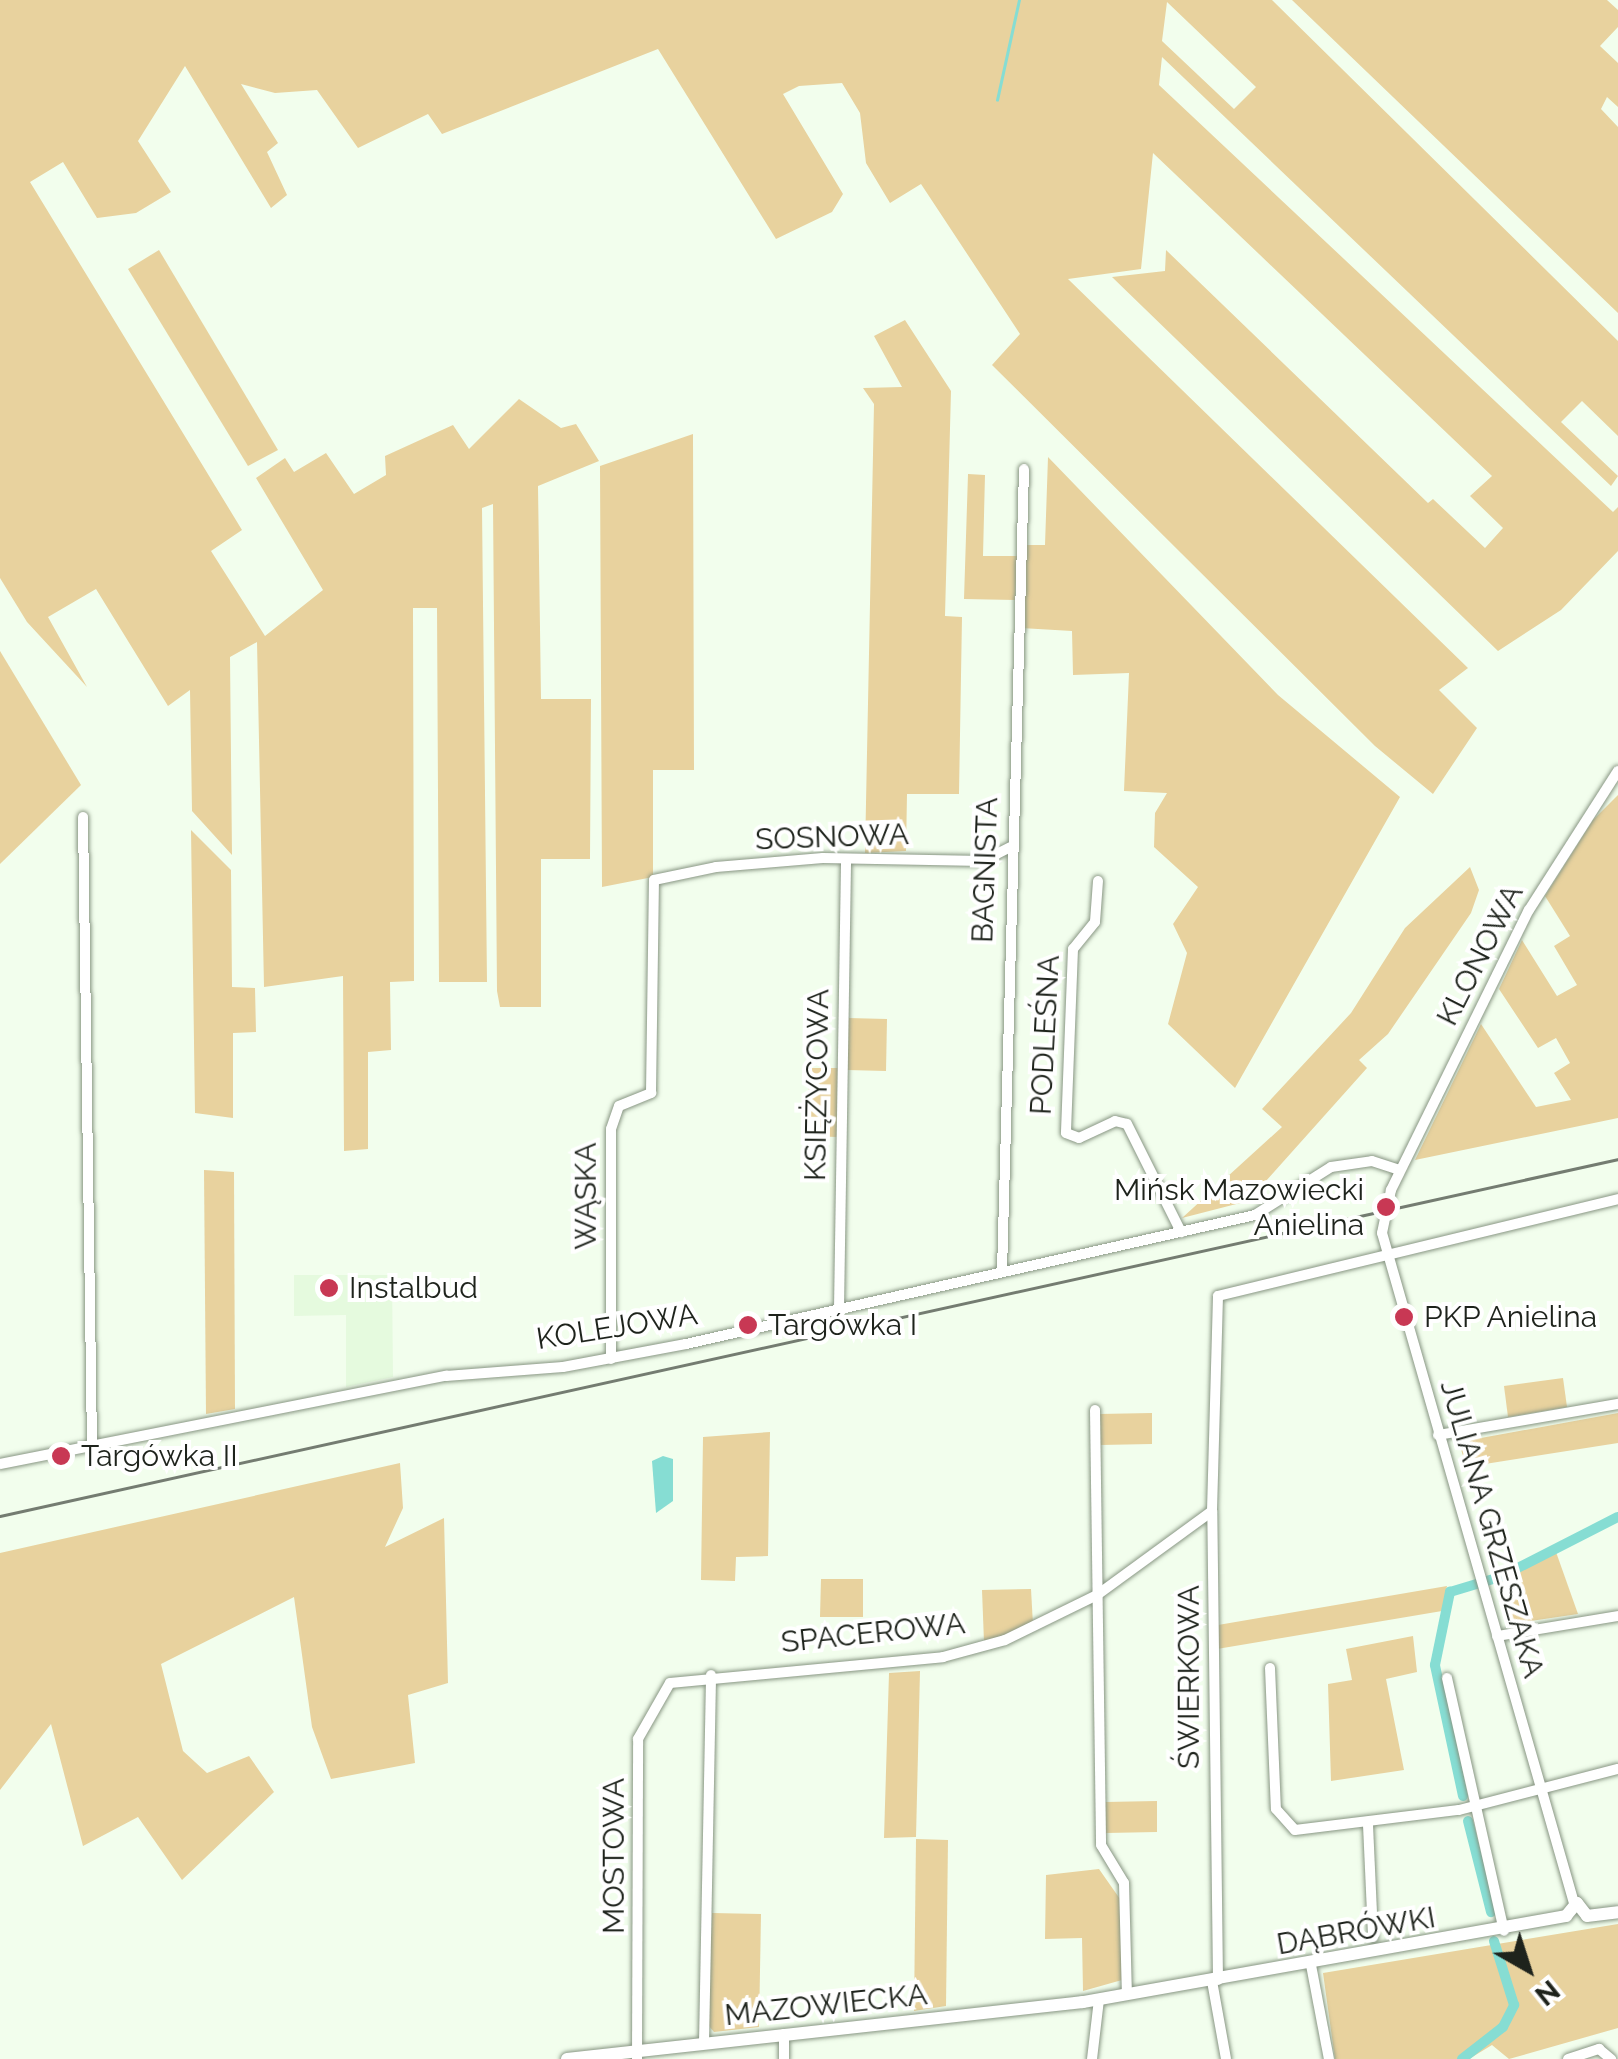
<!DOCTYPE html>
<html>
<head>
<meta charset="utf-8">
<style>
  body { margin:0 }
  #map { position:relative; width:1618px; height:2059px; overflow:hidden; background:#f2feed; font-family:Raleway,sans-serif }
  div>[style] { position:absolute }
  .built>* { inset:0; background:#e5fade }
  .green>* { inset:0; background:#e8d29e }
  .water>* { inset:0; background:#86ddd3 }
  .stream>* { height:2.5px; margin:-1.25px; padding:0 1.25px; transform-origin:1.25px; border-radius:1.25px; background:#86ddd3 }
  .canal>* { height:10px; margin:-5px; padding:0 5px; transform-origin:5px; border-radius:5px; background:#86ddd3 }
  .roads { filter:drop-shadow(0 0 2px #889683) drop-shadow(0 0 2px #889683) }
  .minor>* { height:10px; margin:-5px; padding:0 5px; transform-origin:5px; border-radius:5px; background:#fff }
  .tertiary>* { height:12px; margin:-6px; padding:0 6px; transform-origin:6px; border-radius:6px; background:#fff }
  .rail>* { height:2.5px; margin:-1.25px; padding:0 1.25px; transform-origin:1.25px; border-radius:1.25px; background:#747c71 }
  .dots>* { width:28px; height:28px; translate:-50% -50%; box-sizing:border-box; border:5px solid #fff; border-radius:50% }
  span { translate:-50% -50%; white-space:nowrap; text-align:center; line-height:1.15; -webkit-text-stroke:8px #fff; paint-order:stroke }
  .street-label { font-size:30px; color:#1e231c }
  .poi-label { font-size:30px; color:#1e231c }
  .right { translate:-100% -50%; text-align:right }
  .left { translate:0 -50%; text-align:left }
  .north { position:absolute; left:1478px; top:1919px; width:100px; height:100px; -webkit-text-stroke:8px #fff; paint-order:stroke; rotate:141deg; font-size:28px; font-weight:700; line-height:40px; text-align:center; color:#1e231c }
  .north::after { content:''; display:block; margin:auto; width:35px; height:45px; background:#1e231c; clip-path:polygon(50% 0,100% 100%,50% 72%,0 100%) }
</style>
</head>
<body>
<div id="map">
  <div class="built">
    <div style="clip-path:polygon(294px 1275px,392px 1275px,393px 1377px,346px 1387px,346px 1315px,294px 1316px)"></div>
  </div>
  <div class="green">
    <div style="clip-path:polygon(evenodd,0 0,1272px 0,1618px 341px,1618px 436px,1582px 401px,1561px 422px,1618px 476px,1611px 486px,1162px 57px,1159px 85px,1613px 512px,1618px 507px,1618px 551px,1561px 610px,1498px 651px,1112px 277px,1165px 271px,1166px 250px,1428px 503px,1433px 499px,1485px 548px,1503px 528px,1470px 496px,1492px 476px,1153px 153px,1141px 269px,1068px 279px,1468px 668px,1439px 690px,1477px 728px,1433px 794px,1375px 746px,992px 365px,1020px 334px,921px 184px,890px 203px,866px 163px,860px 113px,842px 83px,799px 86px,783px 94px,843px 194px,832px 212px,776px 239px,658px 49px,442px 134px,428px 114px,358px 148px,317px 90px,275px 93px,241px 84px,278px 143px,267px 152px,287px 195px,271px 208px,185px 66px,138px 141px,171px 192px,136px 213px,97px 218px,63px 162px,30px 182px,242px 530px,211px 551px,265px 636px,323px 590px,256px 478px,285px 458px,294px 472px,326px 453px,354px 494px,386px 475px,385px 456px,453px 425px,469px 449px,519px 399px,561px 428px,576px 424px,599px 461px,538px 486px,541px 699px,591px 699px,590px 859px,541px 859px,541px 1007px,500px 1007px,497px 991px,493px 504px,482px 508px,487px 982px,439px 982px,437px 608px,413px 608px,414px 981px,390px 982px,391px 1050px,368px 1052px,368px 1149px,344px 1151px,343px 976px,264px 987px,257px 642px,230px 657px,232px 855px,192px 811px,190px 690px,168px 706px,96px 589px,48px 617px,87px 687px,27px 622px,0 578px,0 0,1167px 2px,1256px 87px,1234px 109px,1162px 41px,1167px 2px)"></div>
    <div style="clip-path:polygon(1292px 0,1607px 0,1618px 10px,1618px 27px,1600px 46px,1618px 63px,1618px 107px,1607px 97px,1601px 109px,1618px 127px,1618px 313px)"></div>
    <div style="clip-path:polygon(159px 250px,278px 450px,248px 466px,128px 269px)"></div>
    <div style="clip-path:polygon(905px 320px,951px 391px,945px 616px,962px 617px,959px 794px,907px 794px,906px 851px,865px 853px,874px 404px,863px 388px,902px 387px,874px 336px)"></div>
    <div style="clip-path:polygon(693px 434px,694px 770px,653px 770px,653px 877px,602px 887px,600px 466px)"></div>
    <div style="clip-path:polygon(1048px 457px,1278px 695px,1400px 797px,1235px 1088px,1168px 1024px,1187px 953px,1173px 924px,1198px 887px,1154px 847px,1155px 813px,1167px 793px,1124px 791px,1129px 673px,1073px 675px,1072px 631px,1021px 628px,1023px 545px,1045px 545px)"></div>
    <div style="clip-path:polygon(968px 474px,985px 475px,983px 556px,1017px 556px,1015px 600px,964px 599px)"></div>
    <div style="clip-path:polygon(0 651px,81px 785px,0 864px)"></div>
    <div style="clip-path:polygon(1618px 795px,1618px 1118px,1415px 1160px,1481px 1024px,1536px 1107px,1571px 1100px,1554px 1073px,1570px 1063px,1556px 1038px,1538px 1048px,1499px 989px,1522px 940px,1557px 996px,1577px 985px,1554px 946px,1570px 936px,1545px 896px,1593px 820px)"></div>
    <div style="clip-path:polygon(191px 830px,231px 870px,232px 987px,255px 988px,256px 1032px,233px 1033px,233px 1118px,195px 1113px)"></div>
    <div style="clip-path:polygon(1470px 867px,1479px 890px,1471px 913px,1388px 1034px,1359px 1060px,1367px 1068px,1248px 1201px,1182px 1218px,1282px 1127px,1262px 1109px,1351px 1013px,1405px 928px)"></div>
    <div style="clip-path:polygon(848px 1018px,887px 1019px,886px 1071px,847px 1070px)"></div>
    <div style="clip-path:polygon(809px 1068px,838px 1068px,837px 1137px,808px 1136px)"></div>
    <div style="clip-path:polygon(204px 1170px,234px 1172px,235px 1409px,206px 1414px)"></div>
    <div style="clip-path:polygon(1563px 1378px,1567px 1407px,1508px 1417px,1504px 1386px)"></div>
    <div style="clip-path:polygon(1152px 1413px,1152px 1444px,1100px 1445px,1099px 1414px)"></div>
    <div style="clip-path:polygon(1618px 1413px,1618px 1443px,1466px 1467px,1459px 1442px)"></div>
    <div style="clip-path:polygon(770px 1432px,768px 1556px,736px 1557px,735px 1581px,701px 1580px,703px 1437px)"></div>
    <div style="clip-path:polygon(400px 1463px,403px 1508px,385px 1547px,444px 1518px,448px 1683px,408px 1695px,415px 1763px,331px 1779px,312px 1727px,294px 1597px,161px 1664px,183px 1751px,207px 1773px,249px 1756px,274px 1792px,182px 1880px,138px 1817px,83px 1846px,51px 1724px,0 1790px,0 1553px)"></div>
    <div style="clip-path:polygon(1556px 1552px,1578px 1614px,1518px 1623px,1509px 1618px,1499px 1580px)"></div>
    <div style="clip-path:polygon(821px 1579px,863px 1579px,863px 1617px,820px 1617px)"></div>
    <div style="clip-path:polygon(1447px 1586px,1442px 1611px,1217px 1649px,1218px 1625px)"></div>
    <div style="clip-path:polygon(1031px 1589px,1033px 1625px,984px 1642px,982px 1590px)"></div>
    <div style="clip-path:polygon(1413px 1636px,1417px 1672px,1386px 1679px,1404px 1770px,1331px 1781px,1328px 1684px,1352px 1680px,1346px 1649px)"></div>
    <div style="clip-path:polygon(920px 1671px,916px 1837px,884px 1838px,889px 1673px)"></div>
    <div style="clip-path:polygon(1157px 1801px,1157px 1832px,1106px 1833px,1105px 1802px)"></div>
    <div style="clip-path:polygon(916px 1839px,948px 1840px,946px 2006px,914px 2011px)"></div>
    <div style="clip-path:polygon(1099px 1869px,1120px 1899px,1122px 1980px,1083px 1991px,1082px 1938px,1045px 1939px,1046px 1875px)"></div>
    <div style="clip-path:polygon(712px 1913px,761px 1914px,759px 2027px,714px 2032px,708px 2025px)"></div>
    <div style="clip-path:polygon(1618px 1924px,1618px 2028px,1509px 2059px,1492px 2045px,1469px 2059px,1335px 2059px,1323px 1973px)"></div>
  </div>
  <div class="water">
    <div style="clip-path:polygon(663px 1456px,673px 1459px,673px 1501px,656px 1513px,652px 1461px)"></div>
  </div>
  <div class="stream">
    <div style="left:997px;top:100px;width:102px;rotate:-77.6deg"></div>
  </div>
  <div class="canal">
    <div style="left:1463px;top:1796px;width:134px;rotate:-102.1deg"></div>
    <div style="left:1435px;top:1665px;width:75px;rotate:-78.4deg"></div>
    <div style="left:1450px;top:1592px;width:52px;rotate:-16.7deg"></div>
    <div style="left:1500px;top:1577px;width:132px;rotate:-27deg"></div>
    <div style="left:1468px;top:1821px;width:94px;rotate:75.8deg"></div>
    <div style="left:1462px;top:2059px;width:52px;rotate:-38deg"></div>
    <div style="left:1503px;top:2027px;width:25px;rotate:-63deg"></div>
    <div style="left:1514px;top:2005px;width:67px;rotate:-107.4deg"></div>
  </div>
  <div class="roads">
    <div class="minor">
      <div style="left:83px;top:817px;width:626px;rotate:89.18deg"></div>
      <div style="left:1098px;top:881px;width:41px;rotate:94.2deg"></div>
      <div style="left:1095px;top:922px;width:35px;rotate:129deg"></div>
      <div style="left:1073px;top:949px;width:184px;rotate:92.2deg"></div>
      <div style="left:1066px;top:1133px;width:14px;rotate:21deg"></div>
      <div style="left:1079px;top:1138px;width:40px;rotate:-25deg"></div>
      <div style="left:1115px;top:1121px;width:12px;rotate:14deg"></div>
      <div style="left:1127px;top:1124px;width:121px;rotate:63.4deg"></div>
      <div style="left:1002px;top:1272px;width:803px;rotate:-88.43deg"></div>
      <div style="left:839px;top:1309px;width:448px;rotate:-89.1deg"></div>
      <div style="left:611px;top:1359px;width:230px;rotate:-90deg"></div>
      <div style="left:611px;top:1129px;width:24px;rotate:-71deg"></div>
      <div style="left:619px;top:1106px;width:35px;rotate:-22deg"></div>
      <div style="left:651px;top:1093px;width:213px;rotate:-89.2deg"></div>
      <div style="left:654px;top:880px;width:63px;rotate:-11.8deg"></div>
      <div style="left:716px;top:867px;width:107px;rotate:-4.8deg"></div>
      <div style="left:823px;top:858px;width:160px;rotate:1.1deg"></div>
      <div style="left:983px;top:861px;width:30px;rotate:-27deg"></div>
      <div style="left:1095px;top:1410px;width:435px;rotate:89.2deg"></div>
      <div style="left:1101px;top:1845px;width:44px;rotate:58.8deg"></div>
      <div style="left:1124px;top:1883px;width:111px;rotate:88.5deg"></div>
      <div style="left:1438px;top:1435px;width:183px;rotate:-9.8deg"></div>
      <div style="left:0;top:1464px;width:455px;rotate:-11.2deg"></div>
      <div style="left:446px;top:1376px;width:117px;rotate:-4.4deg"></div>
      <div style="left:563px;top:1367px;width:125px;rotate:-10.6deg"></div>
      <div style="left:686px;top:1344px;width:583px;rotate:-12.77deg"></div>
      <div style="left:1255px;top:1215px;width:90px;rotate:-32.3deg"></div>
      <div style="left:1331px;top:1167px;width:41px;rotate:-8.3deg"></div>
      <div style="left:1372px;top:1161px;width:29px;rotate:18deg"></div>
      <div style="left:1497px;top:1636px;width:123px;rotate:-9.4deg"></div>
      <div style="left:1270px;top:1668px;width:141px;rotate:87.6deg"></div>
      <div style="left:1276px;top:1809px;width:28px;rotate:48deg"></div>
      <div style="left:1295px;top:1830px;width:165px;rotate:-7deg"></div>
      <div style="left:1459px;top:1810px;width:164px;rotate:-14.5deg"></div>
      <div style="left:1447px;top:1678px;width:259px;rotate:77.3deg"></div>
      <div style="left:1368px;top:1825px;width:112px;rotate:87.4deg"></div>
      <div style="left:1574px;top:1903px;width:697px;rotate:-105.99deg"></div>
      <div style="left:1382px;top:1233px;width:44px;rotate:-78.2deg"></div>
      <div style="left:1391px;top:1190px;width:312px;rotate:-63.8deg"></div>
      <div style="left:1529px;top:910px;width:165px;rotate:-57.4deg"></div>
      <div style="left:1311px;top:1965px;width:96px;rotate:79.2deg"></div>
      <div style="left:1218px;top:1980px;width:469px;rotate:-90.7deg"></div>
      <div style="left:1212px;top:1511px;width:215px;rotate:-88.4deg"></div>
      <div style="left:1218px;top:1296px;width:412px;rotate:-13.6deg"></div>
      <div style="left:1212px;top:1981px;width:79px;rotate:79.8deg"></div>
      <div style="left:704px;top:2043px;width:368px;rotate:-88.9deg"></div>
      <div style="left:637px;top:2059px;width:320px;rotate:-89.8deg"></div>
      <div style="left:638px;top:1739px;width:64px;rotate:-60.3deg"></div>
      <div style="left:670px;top:1683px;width:274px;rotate:-5.4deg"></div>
      <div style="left:943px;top:1657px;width:64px;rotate:-15.3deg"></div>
      <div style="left:1005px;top:1640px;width:102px;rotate:-26.1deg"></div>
      <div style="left:1097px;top:1595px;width:142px;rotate:-36.1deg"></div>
      <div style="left:784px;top:2059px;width:25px;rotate:-90deg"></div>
      <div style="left:1092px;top:2059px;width:60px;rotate:-83.3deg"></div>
      <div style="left:1568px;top:2059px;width:33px;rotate:-18deg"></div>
      <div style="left:1599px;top:2049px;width:16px;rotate:40deg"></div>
    </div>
    <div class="tertiary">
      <div style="left:1566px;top:1916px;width:17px;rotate:-50deg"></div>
      <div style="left:1577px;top:1903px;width:16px;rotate:52deg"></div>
      <div style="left:1587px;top:1916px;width:31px;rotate:-7deg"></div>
      <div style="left:567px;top:2059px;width:519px;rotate:-6.3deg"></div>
      <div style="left:1083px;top:2002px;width:491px;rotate:-10.1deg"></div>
    </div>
  </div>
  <div class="rail">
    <div style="left:0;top:1516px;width:1657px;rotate:-12.44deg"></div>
  </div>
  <div class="dots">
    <div style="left:1386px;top:1207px;background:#c83854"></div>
    <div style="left:329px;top:1288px;background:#c83854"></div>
    <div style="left:1404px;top:1317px;background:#c83854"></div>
    <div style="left:748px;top:1325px;background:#c83854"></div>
    <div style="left:61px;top:1456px;background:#c83854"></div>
  </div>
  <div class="street-label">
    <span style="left:832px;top:837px;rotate:-2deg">SOSNOWA</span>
    <span style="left:985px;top:870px;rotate:-88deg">BAGNISTA</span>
    <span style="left:1480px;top:955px;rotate:-63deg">KLONOWA</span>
    <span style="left:1045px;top:1035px;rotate:-87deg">PODLEŚNA</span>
    <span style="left:817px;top:1085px;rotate:-89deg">KSIĘŻYCOWA</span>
    <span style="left:586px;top:1196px;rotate:-90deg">WĄSKA</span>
    <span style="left:617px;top:1327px;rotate:-9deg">KOLEJOWA</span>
    <span style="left:1492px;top:1529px;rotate:74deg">JULIANA GRZESZAKA</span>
    <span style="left:873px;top:1633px;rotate:-6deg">SPACEROWA</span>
    <span style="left:1189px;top:1677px;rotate:-90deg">ŚWIERKOWA</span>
    <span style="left:614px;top:1856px;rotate:-90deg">MOSTOWA</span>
    <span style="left:1356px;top:1931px;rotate:-10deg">DĄBRÓWKI</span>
    <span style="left:826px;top:2005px;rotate:-6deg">MAZOWIECKA</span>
  </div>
  <div class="poi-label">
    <span class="right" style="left:1364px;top:1207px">Mińsk Mazowiecki<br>Anielina</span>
    <span class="left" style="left:349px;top:1288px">Instalbud</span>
    <span class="left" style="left:1424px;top:1317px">PKP Anielina</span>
    <span class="left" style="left:768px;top:1325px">Targówka I</span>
    <span class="left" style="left:81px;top:1456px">Targówka II</span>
  </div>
  <div class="north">N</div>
</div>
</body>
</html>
